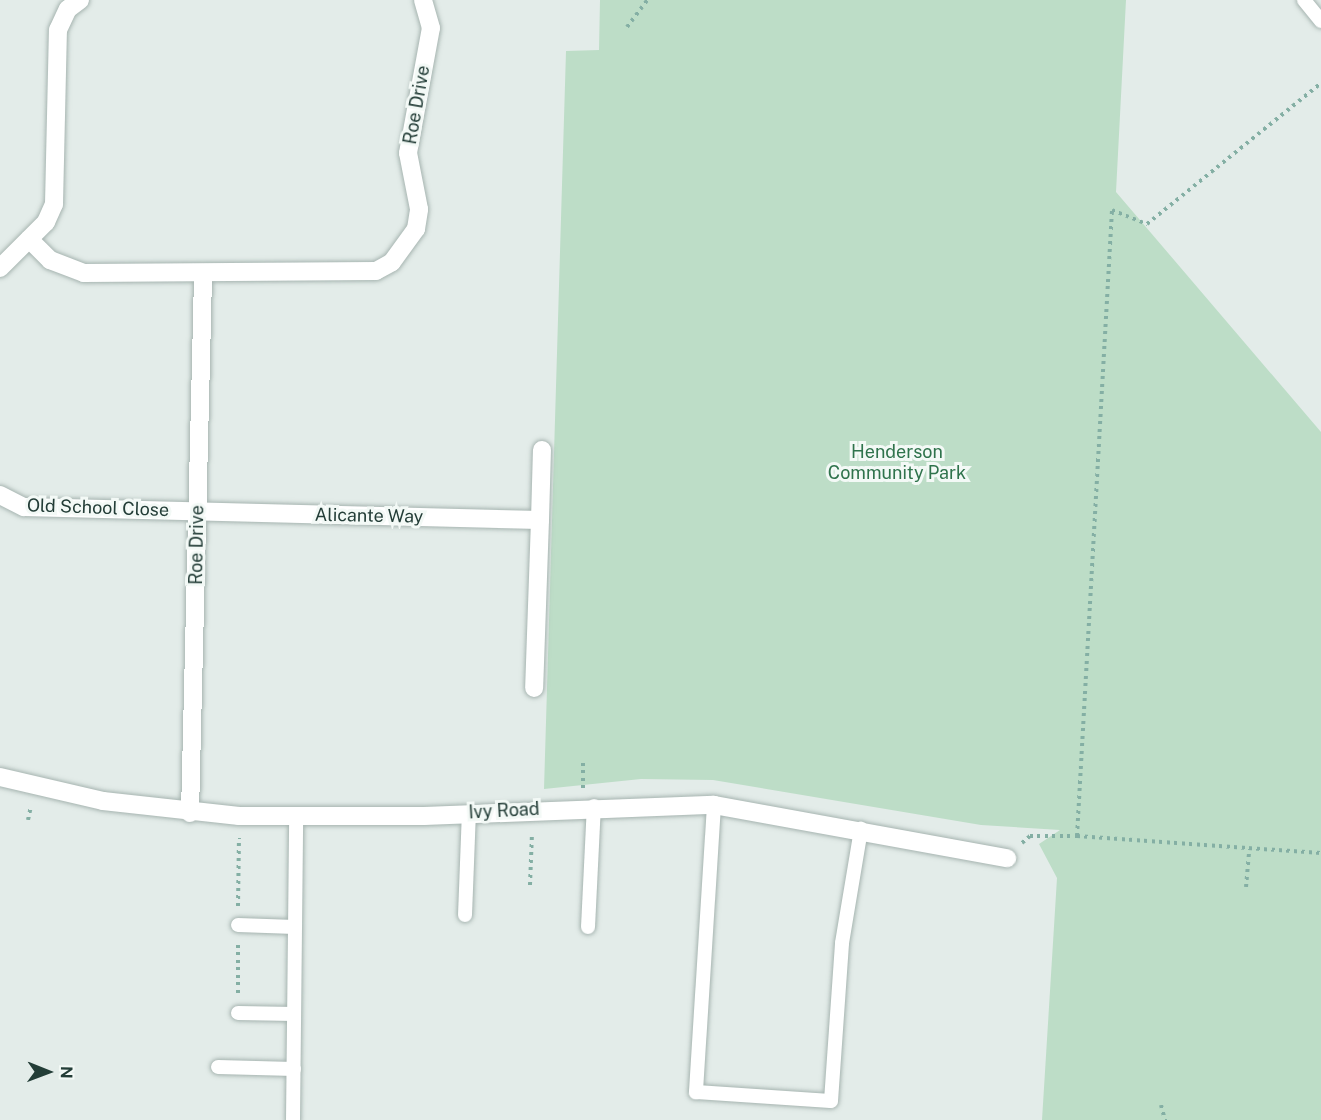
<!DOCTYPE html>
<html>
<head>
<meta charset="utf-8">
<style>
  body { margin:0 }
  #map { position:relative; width:1321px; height:1120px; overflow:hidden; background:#e3ece9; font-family:"Public Sans",sans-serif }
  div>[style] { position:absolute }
  .green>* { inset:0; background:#bdddc7 }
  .path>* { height:4px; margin-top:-2px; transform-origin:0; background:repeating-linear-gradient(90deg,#84afa4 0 3px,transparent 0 7.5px) }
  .roads { filter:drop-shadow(0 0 2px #a6b4b0) drop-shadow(0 0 2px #a6b4b0) }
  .service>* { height:14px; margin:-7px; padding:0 7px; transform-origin:7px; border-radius:7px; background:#fff }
  .minor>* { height:18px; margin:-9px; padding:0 9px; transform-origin:9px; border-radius:9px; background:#fff }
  span { translate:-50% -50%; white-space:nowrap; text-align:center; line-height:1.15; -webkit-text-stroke:6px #f3f9f6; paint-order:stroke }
  .street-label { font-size:18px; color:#233d37 }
  .park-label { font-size:18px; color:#2f734c }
  .north { position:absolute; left:18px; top:1042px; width:60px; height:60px; -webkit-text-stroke:4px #f3f9f6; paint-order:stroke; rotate:91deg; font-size:16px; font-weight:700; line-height:24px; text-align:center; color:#233d37 }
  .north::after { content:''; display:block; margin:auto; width:21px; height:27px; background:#233d37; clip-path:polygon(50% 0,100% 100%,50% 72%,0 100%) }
</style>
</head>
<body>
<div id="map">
  <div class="green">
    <div style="clip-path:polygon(600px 0,1126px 0,1116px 192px,1321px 432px,1321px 1120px,1042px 1120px,1057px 878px,1039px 844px,1060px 830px,981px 825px,713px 780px,641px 779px,544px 789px,566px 51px,599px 50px)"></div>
  </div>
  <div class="path">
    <div style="left:627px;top:27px;width:34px;rotate:-53deg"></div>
    <div style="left:583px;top:788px;width:26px;rotate:-90deg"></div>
    <div style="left:28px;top:820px;width:14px;rotate:-78deg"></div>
    <div style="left:1077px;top:836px;width:627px;rotate:-86.8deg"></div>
    <div style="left:1112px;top:210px;width:38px;rotate:22deg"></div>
    <div style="left:1147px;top:224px;width:224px;rotate:-39deg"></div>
    <div style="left:1022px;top:843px;width:11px;rotate:-41deg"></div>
    <div style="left:1030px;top:836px;width:47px"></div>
    <div style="left:1077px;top:836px;width:245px;rotate:4deg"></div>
    <div style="left:530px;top:885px;width:51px;rotate:-87.8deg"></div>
    <div style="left:1246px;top:887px;width:38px;rotate:-85deg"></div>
    <div style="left:238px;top:906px;width:68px;rotate:-89.2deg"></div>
    <div style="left:238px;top:993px;width:50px;rotate:-90deg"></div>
    <div style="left:1161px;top:1105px;width:16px;rotate:75deg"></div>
  </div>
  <div class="roads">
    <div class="service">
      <div style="left:1304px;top:0;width:27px;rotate:51deg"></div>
      <div style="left:714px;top:805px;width:288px;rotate:93.6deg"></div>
      <div style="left:696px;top:1092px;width:135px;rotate:3.8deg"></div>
      <div style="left:831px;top:1101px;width:158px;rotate:-86deg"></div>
      <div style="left:842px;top:943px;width:116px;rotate:-80.5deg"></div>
      <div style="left:465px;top:915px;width:102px;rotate:-87.8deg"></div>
      <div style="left:238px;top:925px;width:57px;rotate:2deg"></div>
      <div style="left:588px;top:927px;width:121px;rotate:-87.2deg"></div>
      <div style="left:238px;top:1013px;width:56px;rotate:1deg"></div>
      <div style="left:218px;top:1067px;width:76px;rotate:1.5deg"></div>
      <div style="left:293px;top:1120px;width:303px;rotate:-89.4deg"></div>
    </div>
    <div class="minor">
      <div style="left:29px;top:239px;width:30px;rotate:45deg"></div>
      <div style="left:50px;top:260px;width:36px;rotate:21deg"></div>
      <div style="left:84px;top:273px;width:292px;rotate:-0.4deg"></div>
      <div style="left:376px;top:271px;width:18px;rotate:-29deg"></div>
      <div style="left:392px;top:262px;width:41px;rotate:-54deg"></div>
      <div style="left:416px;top:229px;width:20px;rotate:-81deg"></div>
      <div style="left:419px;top:209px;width:57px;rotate:-101.1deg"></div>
      <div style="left:408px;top:153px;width:127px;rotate:-79.6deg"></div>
      <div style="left:431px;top:28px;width:29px;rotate:-106deg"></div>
      <div style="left:0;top:268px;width:65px;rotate:-45deg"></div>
      <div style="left:46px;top:222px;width:20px;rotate:-66deg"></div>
      <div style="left:54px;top:204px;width:174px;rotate:-88.7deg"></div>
      <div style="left:58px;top:30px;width:23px;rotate:-65deg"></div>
      <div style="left:68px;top:9px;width:15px;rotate:-37deg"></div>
      <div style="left:0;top:495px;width:27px;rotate:27deg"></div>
      <div style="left:24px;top:507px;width:516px;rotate:1.44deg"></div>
      <div style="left:540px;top:520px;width:168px;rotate:92deg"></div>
      <div style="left:540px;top:520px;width:70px;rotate:-88.4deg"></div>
      <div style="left:0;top:777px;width:106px;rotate:13.1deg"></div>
      <div style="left:103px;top:801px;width:137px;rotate:6.3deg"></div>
      <div style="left:239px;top:816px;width:185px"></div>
      <div style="left:424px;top:816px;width:290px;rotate:-2.2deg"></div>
      <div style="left:714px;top:805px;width:298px;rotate:10.3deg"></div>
      <div style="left:190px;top:813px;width:537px;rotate:-88.61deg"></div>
    </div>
  </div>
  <div class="street-label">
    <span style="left:417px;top:105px;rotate:-80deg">Roe Drive</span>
    <span style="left:98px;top:508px;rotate:2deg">Old School Close</span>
    <span style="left:369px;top:516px;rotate:1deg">Alicante Way</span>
    <span style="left:197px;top:545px;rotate:-89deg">Roe Drive</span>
    <span style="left:504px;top:811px;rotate:-3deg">Ivy Road</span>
  </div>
  <div class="park-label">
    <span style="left:897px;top:463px">Henderson<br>Community Park</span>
  </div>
  <div class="north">N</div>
</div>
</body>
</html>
